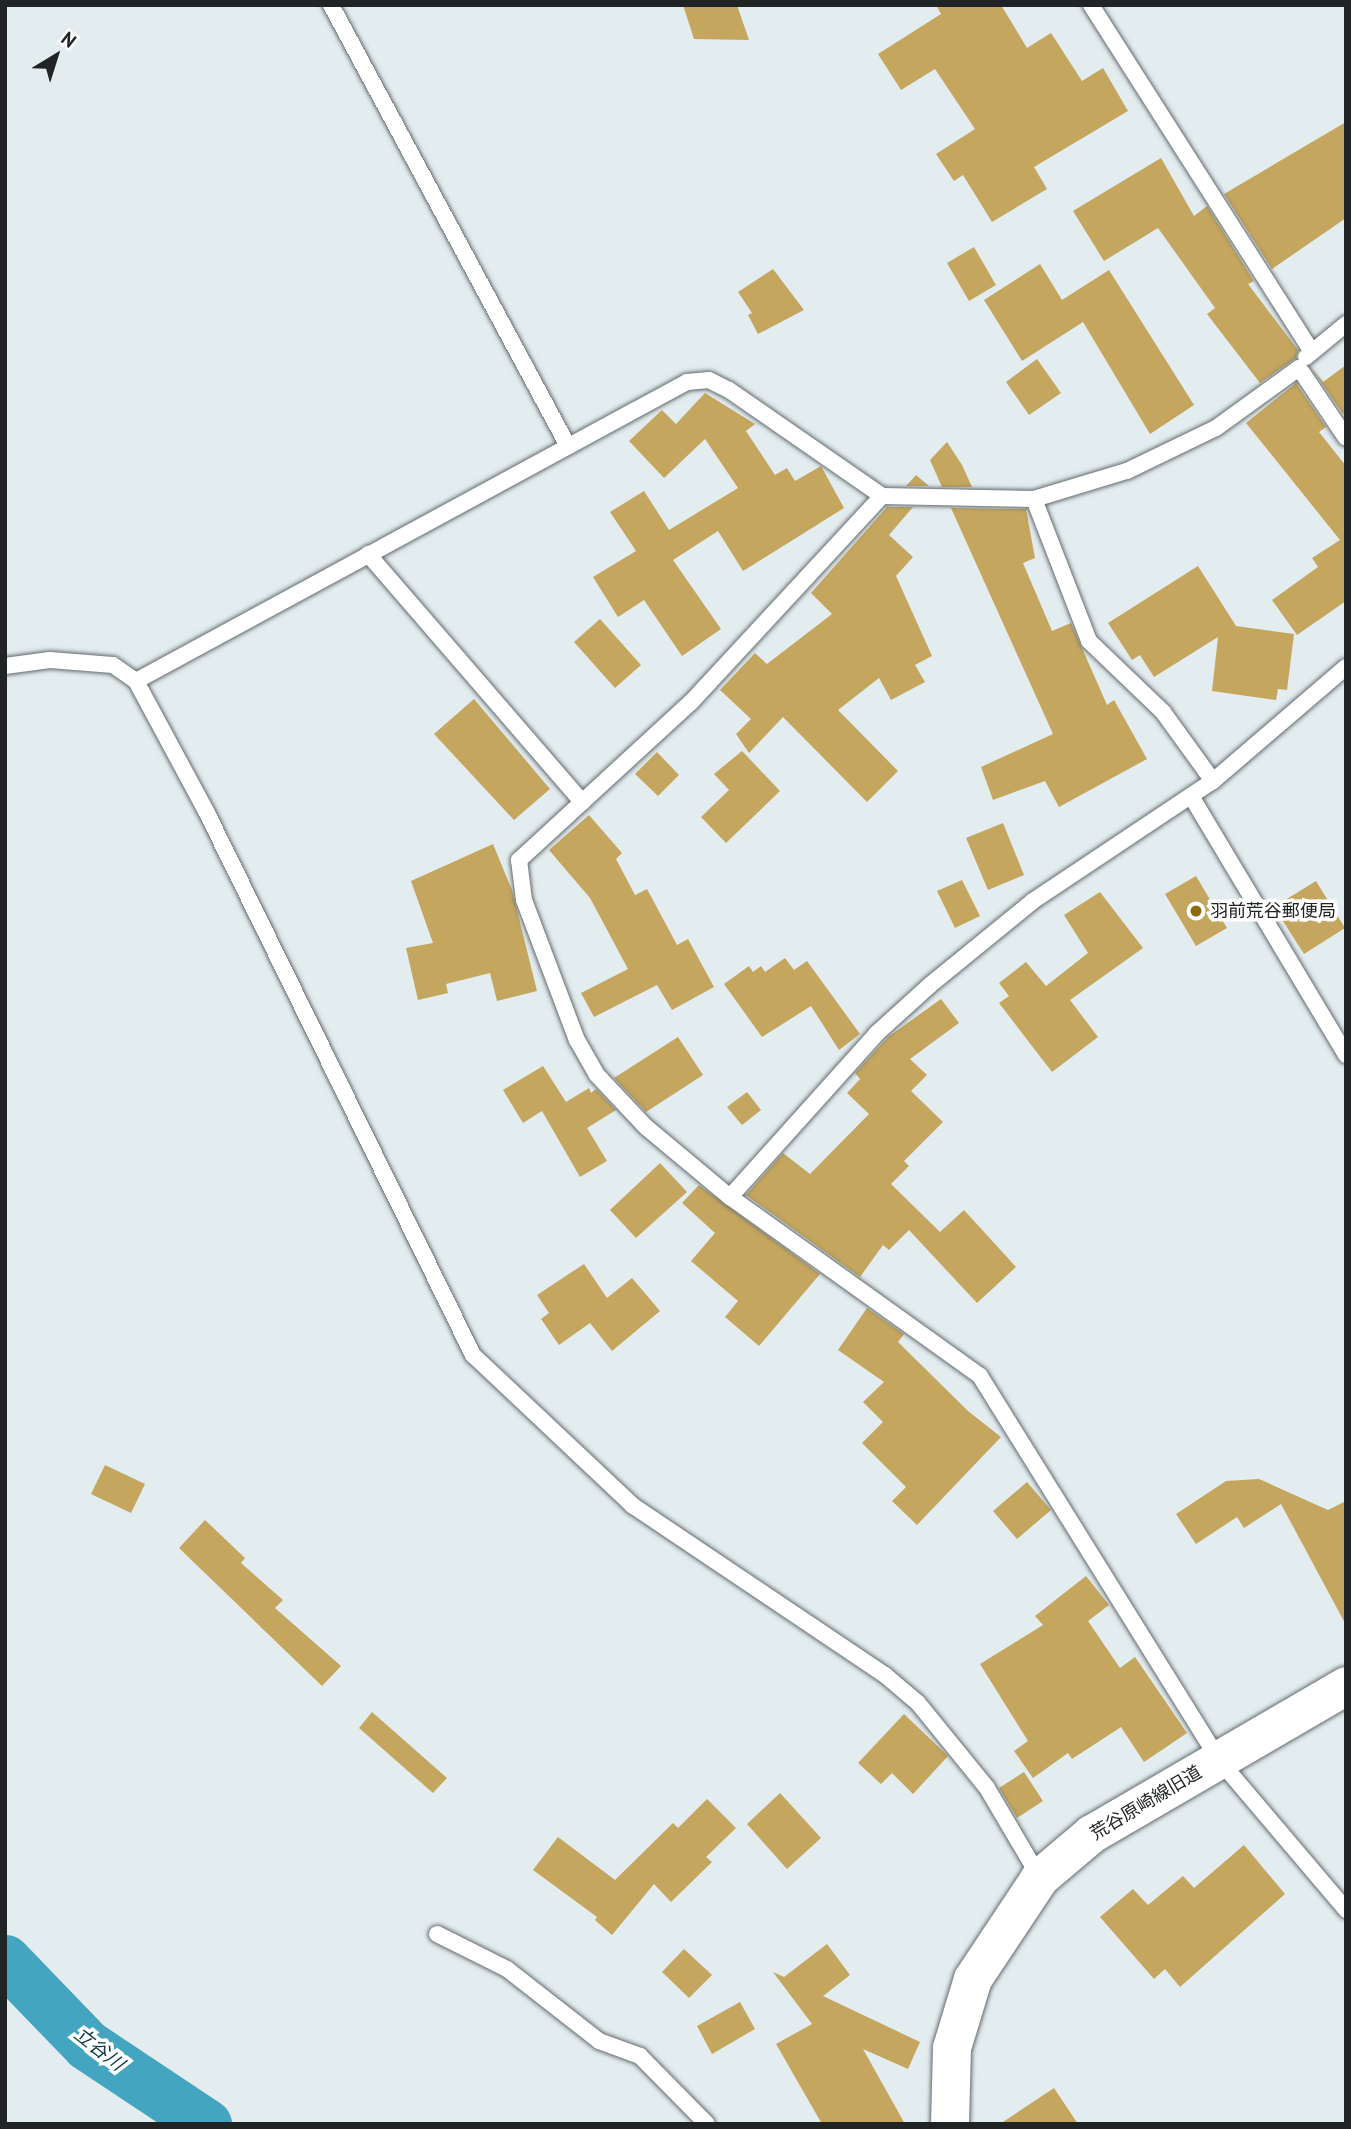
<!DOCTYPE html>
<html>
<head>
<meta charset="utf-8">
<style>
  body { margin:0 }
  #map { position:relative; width:1351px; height:2129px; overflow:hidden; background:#e3ecef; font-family:"PT Sans","Noto Sans JP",sans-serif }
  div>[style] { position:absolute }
  .river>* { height:51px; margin:-25.5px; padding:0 25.5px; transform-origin:25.5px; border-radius:25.5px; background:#43a5bf }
  .building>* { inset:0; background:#c5a65e }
  .roads { filter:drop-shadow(0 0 2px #636b6e) drop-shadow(0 0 2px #636b6e) }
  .service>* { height:16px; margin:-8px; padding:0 8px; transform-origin:8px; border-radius:8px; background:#fff }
  .tertiary>* { height:38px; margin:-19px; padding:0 19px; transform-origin:19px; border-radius:19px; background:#fff }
  .dots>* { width:19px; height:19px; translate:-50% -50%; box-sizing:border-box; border:4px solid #fff; border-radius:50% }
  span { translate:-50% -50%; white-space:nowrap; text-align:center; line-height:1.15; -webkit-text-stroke:7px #fff; paint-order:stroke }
  .poi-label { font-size:18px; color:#212425 }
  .left { translate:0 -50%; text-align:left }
  .street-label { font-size:18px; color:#212425 }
  .water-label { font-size:19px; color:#0a3843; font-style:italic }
  .frame { position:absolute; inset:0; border:7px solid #212425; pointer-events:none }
  .north { position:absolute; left:21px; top:21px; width:70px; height:70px; -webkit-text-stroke:5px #fff; paint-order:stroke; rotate:38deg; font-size:19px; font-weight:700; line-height:28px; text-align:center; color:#212425 }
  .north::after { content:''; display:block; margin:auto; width:24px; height:32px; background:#212425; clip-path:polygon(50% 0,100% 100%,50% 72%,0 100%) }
</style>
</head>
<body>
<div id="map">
  <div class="river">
    <div style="left:5px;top:1960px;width:118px;rotate:46deg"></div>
    <div style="left:87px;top:2045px;width:143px;rotate:33.6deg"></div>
  </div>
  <div class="building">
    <div style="clip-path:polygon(683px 5px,737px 5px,749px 40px,694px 39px)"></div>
    <div style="clip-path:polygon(936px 5px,1001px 5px,1027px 48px,1051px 33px,1082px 81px,1103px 68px,1128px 111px,1034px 167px,1047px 189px,992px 222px,963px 175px,954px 181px,936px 154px,975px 129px,935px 69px,901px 90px,878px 54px,941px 14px)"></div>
    <div style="clip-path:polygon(1346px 122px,1346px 218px,1272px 269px,1224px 194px)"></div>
    <div style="clip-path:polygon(1161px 158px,1194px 216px,1207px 206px,1254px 281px,1248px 284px,1298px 350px,1296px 358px,1260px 383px,1207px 314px,1215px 308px,1158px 228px,1104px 261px,1073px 211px)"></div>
    <div style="clip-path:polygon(974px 247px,996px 285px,969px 301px,947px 263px)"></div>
    <div style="clip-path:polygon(1040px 264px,1062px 300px,1109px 270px,1194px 405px,1150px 434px,1083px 322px,1022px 361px,984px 300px)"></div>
    <div style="clip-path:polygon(773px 269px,804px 310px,758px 334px,748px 315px,752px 313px,738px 292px)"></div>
    <div style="clip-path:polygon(1037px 359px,1061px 393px,1029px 415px,1006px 382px)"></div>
    <div style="clip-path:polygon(1346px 365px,1346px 412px,1343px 414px,1310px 366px,1323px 382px)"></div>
    <div style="clip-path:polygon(1296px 383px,1326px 427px,1319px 432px,1346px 466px,1346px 601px,1297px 635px,1272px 600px,1318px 567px,1312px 558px,1340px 540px,1246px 423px)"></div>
    <div style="clip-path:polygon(705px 393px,755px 424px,746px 431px,775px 475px,787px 468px,795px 481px,821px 466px,844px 508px,743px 571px,718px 531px,673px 560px,721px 629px,682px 656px,644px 600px,618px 617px,593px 577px,636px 551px,610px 512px,644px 491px,669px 530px,738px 488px,705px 439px,664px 478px,629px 441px,662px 410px,676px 424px)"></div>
    <div style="clip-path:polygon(947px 442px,962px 465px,972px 487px,942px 487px,930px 460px)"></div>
    <div style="clip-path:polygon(916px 475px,929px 486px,906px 486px)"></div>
    <div style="clip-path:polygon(887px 507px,913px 507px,889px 535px,913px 557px,896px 576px,932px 656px,915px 665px,925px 682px,891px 700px,879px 678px,838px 710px,898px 771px,867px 802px,783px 717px,749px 753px,736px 734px,751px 719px,720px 690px,755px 653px,767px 664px,832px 614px,811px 593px)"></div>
    <div style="clip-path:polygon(951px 508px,1026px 509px,1035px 558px,1023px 563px,1052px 631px,1071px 623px,1107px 705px,1114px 700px,1147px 759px,1059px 807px,1045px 781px,993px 800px,981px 767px,1053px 734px)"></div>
    <div style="clip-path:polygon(1198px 566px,1236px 626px,1294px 634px,1287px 690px,1278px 689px,1276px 700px,1212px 691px,1218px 637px,1154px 677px,1140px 655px,1132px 660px,1108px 623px)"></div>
    <div style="clip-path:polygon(600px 619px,641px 665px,615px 688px,574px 642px)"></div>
    <div style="clip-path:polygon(474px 699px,550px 789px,514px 820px,434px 734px)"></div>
    <div style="clip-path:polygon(742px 751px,780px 791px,726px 843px,701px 817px,729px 790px,714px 774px)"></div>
    <div style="clip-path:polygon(657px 752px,679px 775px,658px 796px,635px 774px)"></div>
    <div style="clip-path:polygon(589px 815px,622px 853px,616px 859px,635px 895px,647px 889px,677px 945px,688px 939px,714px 987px,672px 1010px,657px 985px,594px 1017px,581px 993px,628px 969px,590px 898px,549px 850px)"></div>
    <div style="clip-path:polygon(1003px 823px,1024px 875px,988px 890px,966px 838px)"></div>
    <div style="clip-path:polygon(493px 844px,512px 890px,537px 991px,497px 1001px,490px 973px,446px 984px,448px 993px,418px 1000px,406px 948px,433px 943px,411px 881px)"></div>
    <div style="clip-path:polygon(1196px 876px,1227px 928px,1196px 946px,1165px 894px)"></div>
    <div style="clip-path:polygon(962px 880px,980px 916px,955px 928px,937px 891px)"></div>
    <div style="clip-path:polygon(1316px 881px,1345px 928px,1304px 954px,1274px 907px)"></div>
    <div style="clip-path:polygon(1100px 892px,1143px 948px,1070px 1000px,1098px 1037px,1052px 1072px,999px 1003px,1009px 996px,999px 983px,1026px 962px,1046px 986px,1088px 953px,1064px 915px)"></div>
    <div style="clip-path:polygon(785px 958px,794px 970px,807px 961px,860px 1034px,839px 1050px,811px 1006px,762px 1037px,724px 984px,749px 966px,753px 972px,761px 966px,765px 972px)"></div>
    <div style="clip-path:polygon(941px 999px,959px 1023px,910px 1059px,927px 1075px,911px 1091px,943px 1122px,904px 1161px,909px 1166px,891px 1184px,940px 1232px,964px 1210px,1016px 1267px,977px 1303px,909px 1230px,889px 1250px,883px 1245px,860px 1277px,746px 1195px,783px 1153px,810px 1174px,869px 1114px,847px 1093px,860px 1079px,855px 1073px,888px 1037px)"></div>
    <div style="clip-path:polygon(678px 1037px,703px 1075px,646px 1112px,614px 1078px)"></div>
    <div style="clip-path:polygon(543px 1066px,566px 1102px,589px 1088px,591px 1093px,596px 1089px,616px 1110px,587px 1128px,607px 1161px,580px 1177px,542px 1111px,523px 1123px,503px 1090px)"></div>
    <div style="clip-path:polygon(747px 1092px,761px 1110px,742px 1125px,727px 1107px)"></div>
    <div style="clip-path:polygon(660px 1163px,687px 1192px,636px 1238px,610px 1210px)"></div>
    <div style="clip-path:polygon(699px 1185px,820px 1274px,759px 1346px,725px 1317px,738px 1301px,691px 1261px,715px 1233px,682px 1203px)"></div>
    <div style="clip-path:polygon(584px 1264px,607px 1298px,632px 1278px,660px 1311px,612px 1351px,590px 1323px,559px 1345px,541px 1319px,549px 1313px,537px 1295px)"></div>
    <div style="clip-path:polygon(867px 1308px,904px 1334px,898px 1342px,968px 1411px,1001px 1437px,917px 1525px,892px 1501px,906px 1487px,862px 1443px,883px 1422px,863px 1402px,884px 1382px,838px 1350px)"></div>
    <div style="clip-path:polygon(105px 1465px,145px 1484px,131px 1513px,91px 1494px)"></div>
    <div style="clip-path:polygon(1259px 1479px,1328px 1510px,1346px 1501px,1346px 1625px,1281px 1504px,1244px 1528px,1237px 1517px,1196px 1544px,1176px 1514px,1226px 1481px)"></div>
    <div style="clip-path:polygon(1027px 1482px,1051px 1510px,1017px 1539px,993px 1511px)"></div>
    <div style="clip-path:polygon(205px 1520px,245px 1558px,241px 1563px,283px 1600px,275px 1608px,341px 1666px,322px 1686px,179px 1548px)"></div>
    <div style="clip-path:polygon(1086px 1576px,1109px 1605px,1088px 1621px,1120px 1668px,1135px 1657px,1187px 1733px,1144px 1762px,1121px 1727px,1072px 1759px,1068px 1753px,1033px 1778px,1014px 1751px,1028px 1741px,980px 1664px,1043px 1625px,1035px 1616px)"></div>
    <div style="clip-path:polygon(372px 1712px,447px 1778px,433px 1793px,359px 1728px)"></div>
    <div style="clip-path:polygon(904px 1714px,948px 1756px,913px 1794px,892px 1773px,881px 1784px,858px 1763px)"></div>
    <div style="clip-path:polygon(1024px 1772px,1043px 1801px,1017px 1818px,999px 1788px)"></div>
    <div style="clip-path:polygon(780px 1793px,821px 1838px,787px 1869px,747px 1824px)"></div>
    <div style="clip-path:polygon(707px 1799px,736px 1828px,706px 1857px,712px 1862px,671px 1902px,654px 1884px,612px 1935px,595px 1920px,597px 1917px,533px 1870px,558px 1837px,615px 1880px,673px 1823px,678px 1828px)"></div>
    <div style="clip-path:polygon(1244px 1845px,1285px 1894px,1180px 1987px,1165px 1969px,1154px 1979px,1100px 1917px,1133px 1889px,1148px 1905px,1183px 1876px,1194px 1888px)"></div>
    <div style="clip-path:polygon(827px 1944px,850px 1975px,823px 1996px,920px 2042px,908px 2069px,863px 2049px,905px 2124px,822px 2124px,776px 2044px,812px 2024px,773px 1972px,784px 1977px)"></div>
    <div style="clip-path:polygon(684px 1949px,712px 1975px,689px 1998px,662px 1972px)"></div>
    <div style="clip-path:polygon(740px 2002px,755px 2029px,712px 2054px,697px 2026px)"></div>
    <div style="clip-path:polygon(1054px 2088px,1078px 2124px,1000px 2124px)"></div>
  </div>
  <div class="roads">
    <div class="service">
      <div style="left:331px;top:5px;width:501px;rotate:61.75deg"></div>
      <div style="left:1091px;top:5px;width:409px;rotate:57.5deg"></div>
      <div style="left:1306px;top:357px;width:52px;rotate:-39.5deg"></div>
      <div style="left:882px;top:496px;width:281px;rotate:132.8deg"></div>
      <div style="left:691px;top:702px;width:234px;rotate:137.4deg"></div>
      <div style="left:519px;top:860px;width:40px;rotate:82.9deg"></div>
      <div style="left:524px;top:900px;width:150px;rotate:69.3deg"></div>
      <div style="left:577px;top:1040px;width:40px;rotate:60.3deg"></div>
      <div style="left:597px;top:1075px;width:71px;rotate:46.7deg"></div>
      <div style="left:646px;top:1127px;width:109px;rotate:39.8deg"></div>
      <div style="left:730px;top:1197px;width:307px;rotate:35.6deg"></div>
      <div style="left:980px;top:1376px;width:452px;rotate:58.1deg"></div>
      <div style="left:1219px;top:1760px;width:197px;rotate:49.7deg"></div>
      <div style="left:1034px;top:499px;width:152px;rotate:68.8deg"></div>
      <div style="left:1089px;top:641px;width:103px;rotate:43.8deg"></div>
      <div style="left:1163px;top:712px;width:85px;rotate:54.1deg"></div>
      <div style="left:368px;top:554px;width:328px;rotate:49.2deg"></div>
      <div style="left:5px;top:666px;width:45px;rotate:-7.6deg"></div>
      <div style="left:50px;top:660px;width:63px;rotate:4.5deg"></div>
      <div style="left:113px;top:665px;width:28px;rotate:35deg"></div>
      <div style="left:136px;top:681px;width:148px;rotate:61.7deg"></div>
      <div style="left:206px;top:811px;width:606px;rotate:63.86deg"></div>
      <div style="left:473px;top:1355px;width:219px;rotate:43.3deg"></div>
      <div style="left:632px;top:1505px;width:305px;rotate:33.9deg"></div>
      <div style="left:885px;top:1675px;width:43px;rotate:40.3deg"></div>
      <div style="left:918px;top:1703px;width:109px;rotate:50.9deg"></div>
      <div style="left:987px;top:1788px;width:104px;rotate:59.5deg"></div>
      <div style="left:136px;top:681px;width:627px;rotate:-28.49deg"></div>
      <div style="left:687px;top:382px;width:22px;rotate:-5deg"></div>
      <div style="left:709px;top:380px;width:22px;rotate:27deg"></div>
      <div style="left:729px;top:390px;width:186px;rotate:34.7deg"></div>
      <div style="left:882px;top:496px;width:152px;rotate:1.1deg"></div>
      <div style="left:1034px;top:499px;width:97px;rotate:-16.8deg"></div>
      <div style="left:1127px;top:471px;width:99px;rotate:-25.8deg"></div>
      <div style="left:1216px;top:428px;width:102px;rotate:-35.9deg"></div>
      <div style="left:1299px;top:368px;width:84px;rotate:56.1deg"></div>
      <div style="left:1191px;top:796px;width:302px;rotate:59.1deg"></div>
      <div style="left:730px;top:1197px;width:219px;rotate:-48.1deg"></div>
      <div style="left:876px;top:1034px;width:73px;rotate:-42.2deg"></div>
      <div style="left:930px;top:985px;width:133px;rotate:-39.2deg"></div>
      <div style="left:1033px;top:901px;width:216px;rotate:-33.7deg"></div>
      <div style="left:1213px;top:781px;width:175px;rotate:-40.6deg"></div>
      <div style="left:437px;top:1934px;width:78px;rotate:26.6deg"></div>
      <div style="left:507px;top:1969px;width:117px;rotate:38deg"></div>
      <div style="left:599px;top:2041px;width:44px;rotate:20.1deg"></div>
      <div style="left:640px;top:2056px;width:95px;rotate:45.4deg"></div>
    </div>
    <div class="tertiary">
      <div style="left:950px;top:2124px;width:76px;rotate:-88.5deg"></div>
      <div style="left:952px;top:2048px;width:72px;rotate:-73.1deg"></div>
      <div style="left:973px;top:1979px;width:121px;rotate:-56.4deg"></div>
      <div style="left:1040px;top:1878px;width:68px;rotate:-40.2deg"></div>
      <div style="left:1092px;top:1834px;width:294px;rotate:-30.2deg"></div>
    </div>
  </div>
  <div class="dots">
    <div style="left:1196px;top:911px;background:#8d6c0f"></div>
  </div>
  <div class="poi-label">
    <span class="left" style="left:1210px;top:911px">羽前荒谷郵便局</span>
  </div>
  <div class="street-label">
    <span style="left:1146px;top:1803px;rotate:-31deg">荒谷原崎線旧道</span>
  </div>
  <div class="water-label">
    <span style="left:99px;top:2049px;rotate:38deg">立谷川</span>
  </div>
  <div class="frame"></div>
  <div class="north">N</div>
</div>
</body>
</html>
